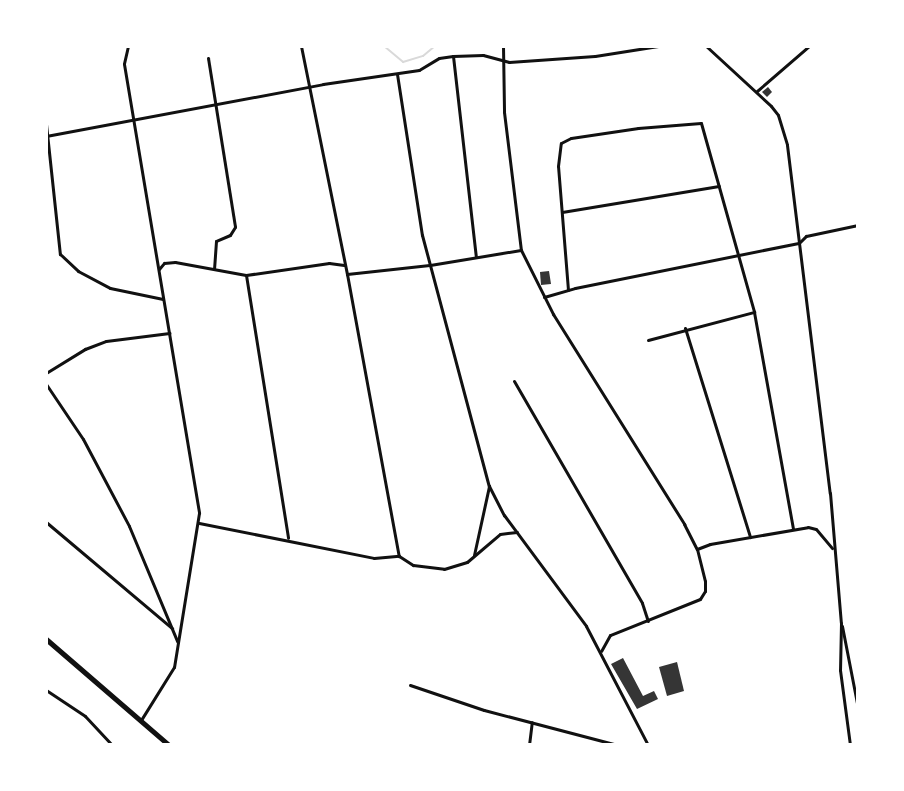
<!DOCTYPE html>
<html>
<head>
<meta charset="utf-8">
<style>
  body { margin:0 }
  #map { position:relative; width:904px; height:791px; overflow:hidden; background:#fff; font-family:"Noto Sans",sans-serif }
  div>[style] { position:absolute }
  .stream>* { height:2px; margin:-1px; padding:0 1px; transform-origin:1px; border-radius:1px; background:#d9d9d9 }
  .building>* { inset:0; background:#353535 }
  .minor>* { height:3px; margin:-1.5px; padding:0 1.5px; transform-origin:1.5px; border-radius:1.5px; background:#111 }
  .primary>* { height:5px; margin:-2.5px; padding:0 2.5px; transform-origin:2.5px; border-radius:2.5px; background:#111 }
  span { translate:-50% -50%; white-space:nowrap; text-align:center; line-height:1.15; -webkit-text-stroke:4px #fff; paint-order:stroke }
  .frame { position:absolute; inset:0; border:48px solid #fff; pointer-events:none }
</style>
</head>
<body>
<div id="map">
  <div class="stream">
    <div style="left:384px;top:46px;width:25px;rotate:40deg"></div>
    <div style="left:403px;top:62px;width:21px;rotate:-17deg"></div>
    <div style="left:423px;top:56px;width:16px;rotate:-40deg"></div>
    <div style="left:239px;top:47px;width:1px;rotate:-45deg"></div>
  </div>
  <div class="building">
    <div style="clip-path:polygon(768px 87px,772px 92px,767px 97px,762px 92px)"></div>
    <div style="clip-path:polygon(549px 271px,551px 284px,541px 285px,540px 272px)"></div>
    <div style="clip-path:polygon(623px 658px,643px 696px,654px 691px,658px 699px,637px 709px,611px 664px)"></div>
    <div style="clip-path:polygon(677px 662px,684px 691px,667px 696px,659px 667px)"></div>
  </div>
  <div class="minor">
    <div style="left:128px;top:46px;width:18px;rotate:103deg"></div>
    <div style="left:124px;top:64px;width:455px;rotate:80.5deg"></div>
    <div style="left:199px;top:513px;width:156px;rotate:99.2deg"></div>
    <div style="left:174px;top:667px;width:62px;rotate:121.9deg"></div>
    <div style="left:301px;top:46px;width:233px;rotate:78.6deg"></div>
    <div style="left:347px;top:274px;width:287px;rotate:79.6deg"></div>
    <div style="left:503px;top:46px;width:66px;rotate:89.1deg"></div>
    <div style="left:504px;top:112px;width:139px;rotate:83deg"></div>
    <div style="left:521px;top:250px;width:72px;rotate:63.4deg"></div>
    <div style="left:553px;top:314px;width:248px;rotate:58deg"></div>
    <div style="left:684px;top:524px;width:28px;rotate:63deg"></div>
    <div style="left:697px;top:549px;width:33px;rotate:76deg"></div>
    <div style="left:705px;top:581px;width:10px;rotate:90deg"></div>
    <div style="left:705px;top:591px;width:9px;rotate:122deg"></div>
    <div style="left:700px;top:599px;width:97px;rotate:158.2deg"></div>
    <div style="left:610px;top:635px;width:18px;rotate:119deg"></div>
    <div style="left:706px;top:46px;width:88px;rotate:42.7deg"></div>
    <div style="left:771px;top:106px;width:11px;rotate:52deg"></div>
    <div style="left:778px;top:115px;width:31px;rotate:73deg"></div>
    <div style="left:787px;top:145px;width:351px;rotate:83deg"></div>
    <div style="left:830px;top:493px;width:130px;rotate:85.2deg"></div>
    <div style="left:841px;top:623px;width:47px;rotate:91.2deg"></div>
    <div style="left:840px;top:670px;width:76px;rotate:82.4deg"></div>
    <div style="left:453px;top:56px;width:202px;rotate:83.5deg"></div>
    <div style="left:208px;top:58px;width:171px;rotate:80.9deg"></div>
    <div style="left:235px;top:227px;width:9px;rotate:122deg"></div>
    <div style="left:230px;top:235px;width:15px;rotate:157deg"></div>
    <div style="left:216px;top:241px;width:27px;rotate:94deg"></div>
    <div style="left:397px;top:74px;width:163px;rotate:81.2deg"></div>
    <div style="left:422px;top:235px;width:260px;rotate:75.1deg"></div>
    <div style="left:489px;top:486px;width:33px;rotate:63deg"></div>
    <div style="left:504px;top:515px;width:138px;rotate:53.5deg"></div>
    <div style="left:586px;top:626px;width:134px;rotate:62.5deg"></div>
    <div style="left:757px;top:91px;width:69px;rotate:-40.9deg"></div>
    <div style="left:46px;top:124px;width:131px;rotate:83.9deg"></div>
    <div style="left:60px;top:254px;width:25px;rotate:43deg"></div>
    <div style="left:78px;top:271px;width:36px;rotate:28deg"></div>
    <div style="left:110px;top:288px;width:54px;rotate:11.7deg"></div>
    <div style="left:46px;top:136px;width:282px;rotate:-10.6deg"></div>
    <div style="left:323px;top:84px;width:97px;rotate:-8.3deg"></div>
    <div style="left:419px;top:70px;width:23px;rotate:-31deg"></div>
    <div style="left:439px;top:58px;width:14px;rotate:-8deg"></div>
    <div style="left:453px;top:56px;width:30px;rotate:-2deg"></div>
    <div style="left:483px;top:55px;width:27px;rotate:15deg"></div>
    <div style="left:509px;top:62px;width:86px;rotate:-4deg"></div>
    <div style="left:595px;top:56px;width:64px;rotate:-9deg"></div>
    <div style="left:562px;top:212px;width:159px;rotate:-9.4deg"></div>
    <div style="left:159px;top:269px;width:8px;rotate:-50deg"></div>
    <div style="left:164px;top:263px;width:11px;rotate:-5deg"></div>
    <div style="left:175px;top:262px;width:72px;rotate:10.4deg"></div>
    <div style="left:246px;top:275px;width:84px;rotate:-8.2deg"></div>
    <div style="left:329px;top:263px;width:15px;rotate:8deg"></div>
    <div style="left:347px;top:274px;width:83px;rotate:-6.2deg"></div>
    <div style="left:430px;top:265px;width:92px;rotate:-9.4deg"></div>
    <div style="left:246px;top:275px;width:266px;rotate:80.9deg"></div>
    <div style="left:568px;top:290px;width:124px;rotate:-94.6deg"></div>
    <div style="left:558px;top:166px;width:23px;rotate:-83deg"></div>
    <div style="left:561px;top:143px;width:11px;rotate:-27deg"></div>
    <div style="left:571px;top:138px;width:68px;rotate:-8.5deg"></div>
    <div style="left:638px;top:128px;width:63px;rotate:-4.5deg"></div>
    <div style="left:701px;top:123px;width:196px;rotate:74.3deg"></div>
    <div style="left:754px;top:312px;width:220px;rotate:79.8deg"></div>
    <div style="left:544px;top:297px;width:32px;rotate:-16deg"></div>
    <div style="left:575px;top:288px;width:228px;rotate:-11.4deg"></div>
    <div style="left:799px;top:243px;width:10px;rotate:-45deg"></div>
    <div style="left:806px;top:236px;width:53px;rotate:-11.9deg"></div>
    <div style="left:685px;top:328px;width:219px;rotate:72.7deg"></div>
    <div style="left:648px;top:340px;width:110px;rotate:-14.8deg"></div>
    <div style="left:46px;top:373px;width:46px;rotate:-31.6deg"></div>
    <div style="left:85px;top:349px;width:22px;rotate:-21deg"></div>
    <div style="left:106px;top:341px;width:64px;rotate:-7.2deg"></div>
    <div style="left:514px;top:381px;width:256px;rotate:60deg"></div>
    <div style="left:642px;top:603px;width:19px;rotate:72deg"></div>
    <div style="left:46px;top:384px;width:66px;rotate:56.1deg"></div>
    <div style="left:83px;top:439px;width:98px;rotate:62.1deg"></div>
    <div style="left:129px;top:526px;width:125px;rotate:67.3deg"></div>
    <div style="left:46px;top:522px;width:165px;rotate:40.1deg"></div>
    <div style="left:199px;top:523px;width:178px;rotate:11.3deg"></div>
    <div style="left:374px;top:558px;width:25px;rotate:-5deg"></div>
    <div style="left:399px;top:556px;width:17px;rotate:33deg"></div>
    <div style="left:413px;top:565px;width:31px;rotate:7deg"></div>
    <div style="left:444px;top:569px;width:24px;rotate:-17deg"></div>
    <div style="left:467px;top:562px;width:43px;rotate:-40.3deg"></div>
    <div style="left:500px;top:534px;width:17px;rotate:-7deg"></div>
    <div style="left:697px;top:549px;width:14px;rotate:-21deg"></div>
    <div style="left:710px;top:544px;width:99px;rotate:-9.8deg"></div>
    <div style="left:808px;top:527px;width:8px;rotate:14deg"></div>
    <div style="left:816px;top:529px;width:25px;rotate:50deg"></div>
    <div style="left:474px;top:555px;width:71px;rotate:-77.7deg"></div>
    <div style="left:842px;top:626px;width:84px;rotate:79deg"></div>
    <div style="left:410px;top:685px;width:78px;rotate:18.7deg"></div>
    <div style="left:484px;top:710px;width:138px;rotate:14.7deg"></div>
    <div style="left:46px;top:690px;width:47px;rotate:33.7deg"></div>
    <div style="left:85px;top:716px;width:40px;rotate:47deg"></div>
    <div style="left:529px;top:745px;width:23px;rotate:-83deg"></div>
  </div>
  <div class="primary">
    <div style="left:46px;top:639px;width:162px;rotate:40.8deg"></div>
  </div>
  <div class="frame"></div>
</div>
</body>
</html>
